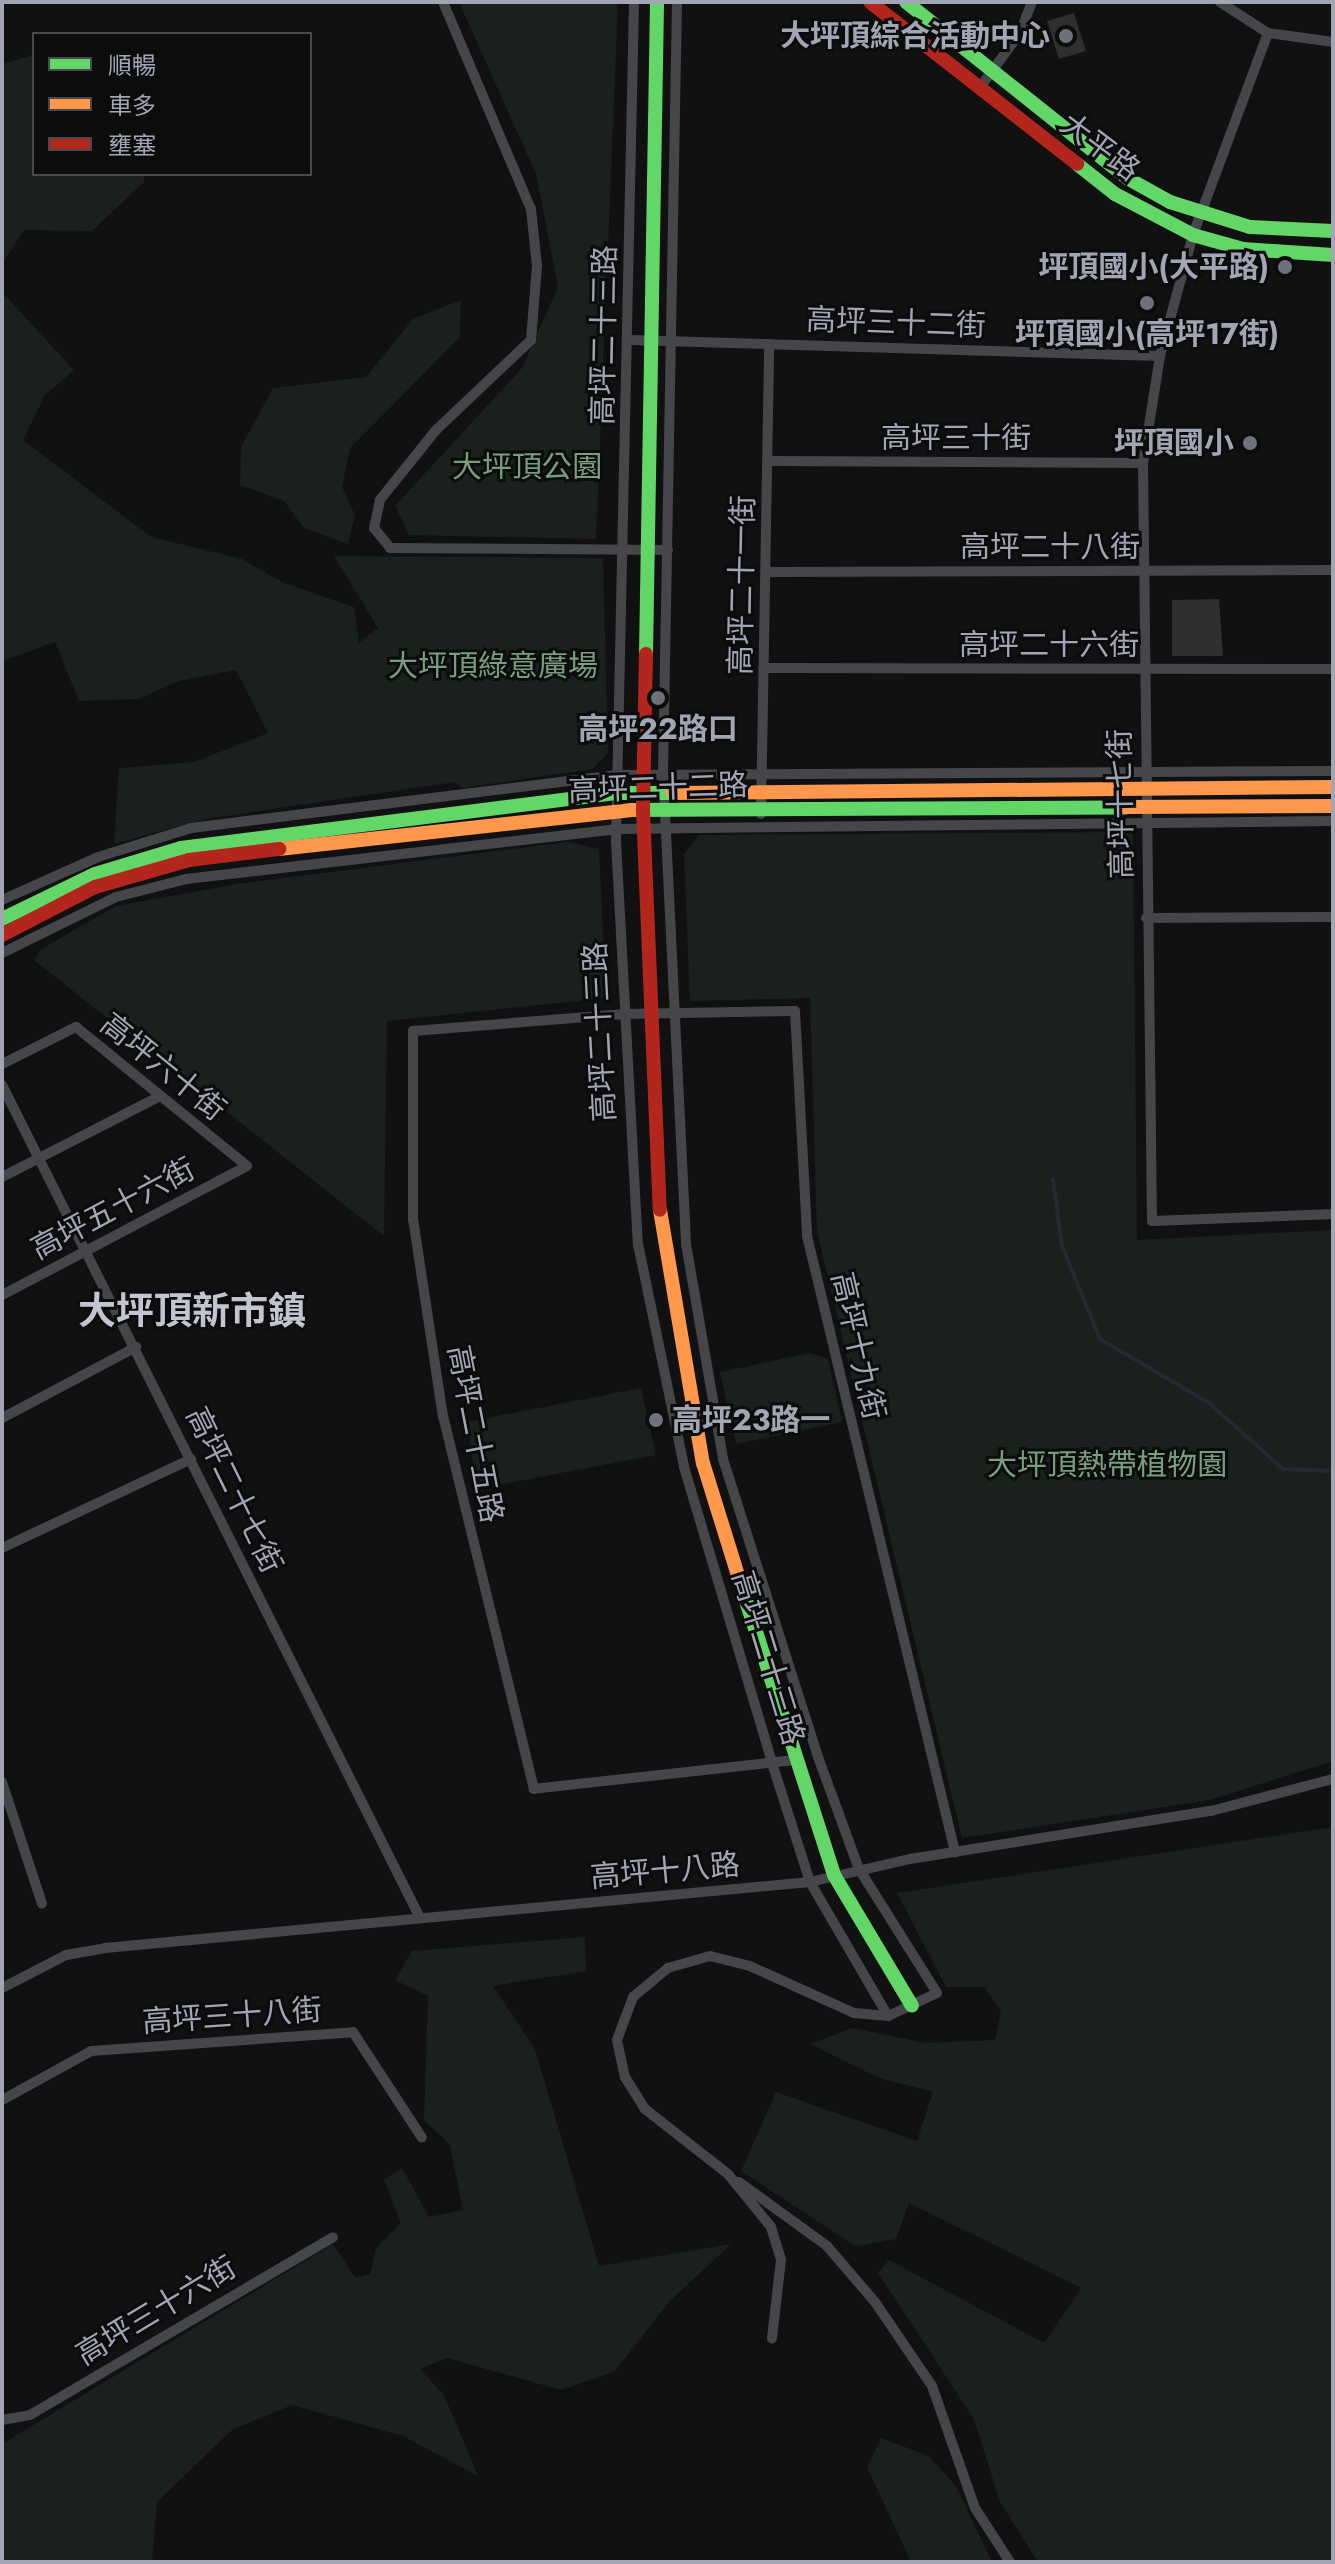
<!DOCTYPE html>
<html>
<head>
<meta charset="utf-8">
<style>
  body { margin:0 }
  #map { position:relative; width:1335px; height:2564px; overflow:hidden; background:#111; font-family:Jost,"Noto Sans TC",sans-serif }
  div>[style] { position:absolute }
  .green>* { inset:0; background:#1a201b }
  .stream>* { height:4px; margin:-2px; padding:0 2px; transform-origin:2px; border-radius:2px; background:#252a32 }
  .building>* { inset:0; background:#2f2f30 }
  .street>* { height:10px; margin:-5px; padding:0 5px; transform-origin:5px; border-radius:5px; background:#45464a }
  .fast>* { height:14px; margin:-7px; padding:0 7px; transform-origin:7px; border-radius:7px; background:#63d668 }
  .slow>* { height:14px; margin:-7px; padding:0 7px; transform-origin:7px; border-radius:7px; background:#ff974d }
  .jam>* { height:14px; margin:-7px; padding:0 7px; transform-origin:7px; border-radius:7px; background:#b3261e }
  .dots>* { width:22px; height:22px; translate:-50% -50%; box-sizing:border-box; border:4px solid #0c0c0d; border-radius:50% }
  span { translate:-50% -50%; white-space:nowrap; text-align:center; line-height:1.15; -webkit-text-stroke:6px #0c0c0d; paint-order:stroke }
  .poi-label { font-size:30px; color:#a2a5b3; font-weight:700 }
  .right { translate:-100% -50%; text-align:right }
  .left { translate:0 -50%; text-align:left }
  .street-label { font-size:30px; color:#a2a5b3 }
  .park-label { font-size:30px; color:#789e7f }
  .district-label { font-size:38px; color:#c2c4cf; font-weight:700 }
  .frame { position:absolute; inset:0; border:4px solid #a2a5b3; pointer-events:none }
  .legend { position:absolute; left:32px; top:32px; width:280px; height:144px; box-sizing:border-box; background:#0c0c0d; border:2px solid #48494f; margin:0; padding:10px 14px; list-style:none; font-size:24px; color:#a2a5b3 }
  .legend li { display:flex; align-items:center; gap:16px; height:40px }
  .legend b { width:40px; border:2px solid #48494f }
</style>
</head>
<body>
<div id="map">
  <div class="green">
    <div style="clip-path:polygon(459px 2px,618px 2px,596px 539px,409px 535px,395px 506px,522px 368px,558px 287px,536px 174px)"></div>
    <div style="clip-path:polygon(34px 55px,34px 174px,144px 174px,144px 182px,92px 231px,24px 230px,2px 264px,2px 64px)"></div>
    <div style="clip-path:polygon(2px 292px,74px 370px,45px 395px,23px 440px,151px 537px,242px 559px,284px 583px,354px 607px,359px 643px,378px 628px,334px 556px,603px 558px,608px 753px,592px 769px,462px 788px,455px 782px,206px 819px,114px 844px,119px 768px,194px 762px,268px 733px,236px 670px,178px 681px,139px 699px,79px 701px,55px 642px,2px 661px)"></div>
    <div style="clip-path:polygon(461px 300px,460px 337px,350px 448px,342px 487px,355px 515px,348px 544px,304px 528px,284px 501px,240px 485px,241px 447px,273px 388px,366px 377px,413px 319px)"></div>
    <div style="clip-path:polygon(1133px 832px,1137px 1240px,1333px 1230px,1333px 1761px,1210px 1800px,962px 1838px,817px 1232px,810px 998px,690px 1001px,684px 854px,699px 835px)"></div>
    <div style="clip-path:polygon(568px 842px,599px 849px,606px 998px,387px 1021px,384px 1236px,34px 960px,41px 949px,116px 906px,237px 884px)"></div>
    <div style="clip-path:polygon(810px 1353px,828px 1359px,842px 1422px,736px 1444px,720px 1372px)"></div>
    <div style="clip-path:polygon(641px 1388px,656px 1455px,477px 1489px,467px 1422px)"></div>
    <div style="clip-path:polygon(1333px 1827px,1333px 2562px,1038px 2562px,1000px 2502px,974px 2419px,878px 2273px,889px 2260px,1044px 2343px,1081px 2288px,909px 2203px,896px 2239px,855px 2246px,741px 2171px,776px 2092px,917px 2141px,933px 2092px,879px 2078px,810px 2044px,852px 2028px,926px 2043px,995px 2040px,1001px 2011px,984px 1987px,946px 1987px,897px 1893px)"></div>
    <div style="clip-path:polygon(585px 1937px,586px 1971px,493px 1986px,535px 2049px,599px 2266px,731px 2244px,670px 2301px,614px 2372px,561px 2390px,447px 2358px,420px 2369px,444px 2395px,478px 2476px,403px 2436px,292px 2405px,233px 2429px,157px 2502px,152px 2562px,2px 2562px,2px 2444px,333px 2244px,355px 2277px,370px 2274px,376px 2248px,401px 2223px,384px 2180px,402px 2168px,429px 2217px,463px 2210px,450px 2145px,424px 2120px,428px 1996px,395px 1980px,412px 1951px)"></div>
    <div style="clip-path:polygon(881px 2438px,929px 2456px,956px 2486px,992px 2562px,911px 2562px,867px 2467px)"></div>
  </div>
  <div class="stream">
    <div style="left:1053px;top:1180px;width:67px;rotate:82.2deg"></div>
    <div style="left:1062px;top:1246px;width:100px;rotate:67.8deg"></div>
    <div style="left:1100px;top:1339px;width:126px;rotate:30.4deg"></div>
    <div style="left:1209px;top:1403px;width:99px;rotate:41.7deg"></div>
    <div style="left:1283px;top:1469px;width:50px;rotate:2.3deg"></div>
  </div>
  <div class="building">
    <div style="clip-path:polygon(1074px 13px,1086px 51px,1059px 59px,1047px 21px)"></div>
    <div style="clip-path:polygon(1219px 599px,1223px 656px,1172px 656px,1172px 600px)"></div>
  </div>
  <div class="street">
    <div style="left:443px;top:2px;width:225px;rotate:67deg"></div>
    <div style="left:531px;top:209px;width:57px;rotate:84deg"></div>
    <div style="left:537px;top:266px;width:74px;rotate:94.6deg"></div>
    <div style="left:531px;top:340px;width:131px;rotate:136.5deg"></div>
    <div style="left:436px;top:430px;width:90px;rotate:128.7deg"></div>
    <div style="left:380px;top:500px;width:29px;rotate:102deg"></div>
    <div style="left:374px;top:528px;width:26px;rotate:51deg"></div>
    <div style="left:390px;top:548px;width:278px;rotate:0.4deg"></div>
    <div style="left:634px;top:2px;width:839px;rotate:91.23deg"></div>
    <div style="left:616px;top:841px;width:404px;rotate:86.9deg"></div>
    <div style="left:638px;top:1244px;width:228px;rotate:78.3deg"></div>
    <div style="left:684px;top:1467px;width:309px;rotate:73.4deg"></div>
    <div style="left:772px;top:1763px;width:125px;rotate:72.3deg"></div>
    <div style="left:810px;top:1882px;width:155px;rotate:59.8deg"></div>
    <div style="left:677px;top:2px;width:770px;rotate:91.04deg"></div>
    <div style="left:663px;top:772px;width:473px;rotate:87.2deg"></div>
    <div style="left:686px;top:1244px;width:218px;rotate:80.2deg"></div>
    <div style="left:723px;top:1459px;width:313px;rotate:72.3deg"></div>
    <div style="left:818px;top:1757px;width:119px;rotate:69.9deg"></div>
    <div style="left:859px;top:1869px;width:146px;rotate:57.8deg"></div>
    <div style="left:937px;top:1993px;width:54px;rotate:154.9deg"></div>
    <div style="left:888px;top:2016px;width:34px;rotate:-175deg"></div>
    <div style="left:854px;top:2013px;width:114px;rotate:-155.7deg"></div>
    <div style="left:750px;top:1966px;width:41px;rotate:-166deg"></div>
    <div style="left:710px;top:1956px;width:44px;rotate:164.1deg"></div>
    <div style="left:668px;top:1968px;width:45px;rotate:140.4deg"></div>
    <div style="left:633px;top:1997px;width:46px;rotate:110.4deg"></div>
    <div style="left:617px;top:2040px;width:38px;rotate:78deg"></div>
    <div style="left:625px;top:2077px;width:38px;rotate:58deg"></div>
    <div style="left:645px;top:2109px;width:105px;rotate:38.1deg"></div>
    <div style="left:728px;top:2174px;width:68px;rotate:50.9deg"></div>
    <div style="left:771px;top:2227px;width:34px;rotate:73deg"></div>
    <div style="left:781px;top:2260px;width:79px;rotate:96.6deg"></div>
    <div style="left:1220px;top:2px;width:57px;rotate:32.9deg"></div>
    <div style="left:1268px;top:33px;width:66px;rotate:7.9deg"></div>
    <div style="left:1268px;top:33px;width:215px;rotate:110.4deg"></div>
    <div style="left:1193px;top:235px;width:125px;rotate:105.3deg"></div>
    <div style="left:1160px;top:356px;width:108px;rotate:99deg"></div>
    <div style="left:1143px;top:463px;width:758px;rotate:89.32deg"></div>
    <div style="left:1152px;top:1221px;width:181px;rotate:-2.2deg"></div>
    <div style="left:981px;top:86px;width:66px;rotate:-53.7deg"></div>
    <div style="left:1020px;top:33px;width:33px;rotate:-69deg"></div>
    <div style="left:631px;top:340px;width:529px;rotate:1.73deg"></div>
    <div style="left:768px;top:461px;width:375px;rotate:0.3deg"></div>
    <div style="left:768px;top:572px;width:565px;rotate:-0.2deg"></div>
    <div style="left:765px;top:668px;width:568px;rotate:0.1deg"></div>
    <div style="left:761px;top:814px;width:470px;rotate:-89deg"></div>
    <div style="left:2px;top:900px;width:105px;rotate:-24.1deg"></div>
    <div style="left:98px;top:857px;width:97px;rotate:-17.3deg"></div>
    <div style="left:191px;top:828px;width:429px;rotate:-7.1deg"></div>
    <div style="left:617px;top:775px;width:716px;rotate:-0.32deg"></div>
    <div style="left:1146px;top:918px;width:187px;rotate:-0.3deg"></div>
    <div style="left:2px;top:953px;width:127px;rotate:-26.2deg"></div>
    <div style="left:116px;top:897px;width:72px;rotate:-14.4deg"></div>
    <div style="left:186px;top:879px;width:433px;rotate:-6.6deg"></div>
    <div style="left:616px;top:829px;width:717px;rotate:-0.64deg"></div>
    <div style="left:2px;top:1064px;width:83px;rotate:-26.6deg"></div>
    <div style="left:76px;top:1027px;width:220px;rotate:39.1deg"></div>
    <div style="left:247px;top:1166px;width:277px;rotate:152.2deg"></div>
    <div style="left:2px;top:1085px;width:932px;rotate:63.35deg"></div>
    <div style="left:2px;top:1177px;width:175px;rotate:-27.1deg"></div>
    <div style="left:2px;top:1418px;width:152px;rotate:-27.9deg"></div>
    <div style="left:2px;top:1548px;width:209px;rotate:-25.2deg"></div>
    <div style="left:795px;top:1760px;width:263px;rotate:173.7deg"></div>
    <div style="left:534px;top:1789px;width:383px;rotate:-103.7deg"></div>
    <div style="left:443px;top:1417px;width:200px;rotate:-98.6deg"></div>
    <div style="left:413px;top:1219px;width:188px;rotate:-90deg"></div>
    <div style="left:413px;top:1031px;width:212px;rotate:-4.6deg"></div>
    <div style="left:624px;top:1014px;width:171px;rotate:-1deg"></div>
    <div style="left:795px;top:1011px;width:225px;rotate:86.9deg"></div>
    <div style="left:807px;top:1236px;width:634px;rotate:76.49deg"></div>
    <div style="left:2px;top:1782px;width:128px;rotate:71.8deg"></div>
    <div style="left:2px;top:1988px;width:72px;rotate:-27.3deg"></div>
    <div style="left:66px;top:1955px;width:40px;rotate:-10deg"></div>
    <div style="left:105px;top:1948px;width:708px;rotate:-5.35deg"></div>
    <div style="left:810px;top:1882px;width:103px;rotate:-13deg"></div>
    <div style="left:910px;top:1859px;width:305px;rotate:-9.1deg"></div>
    <div style="left:1211px;top:1811px;width:126px;rotate:-14.7deg"></div>
    <div style="left:2px;top:2100px;width:102px;rotate:-28.8deg"></div>
    <div style="left:91px;top:2051px;width:263px;rotate:-4.1deg"></div>
    <div style="left:353px;top:2032px;width:126px;rotate:56.9deg"></div>
    <div style="left:739px;top:2182px;width:109px;rotate:36deg"></div>
    <div style="left:827px;top:2246px;width:74px;rotate:49.4deg"></div>
    <div style="left:875px;top:2302px;width:102px;rotate:55.8deg"></div>
    <div style="left:932px;top:2386px;width:129px;rotate:70.6deg"></div>
    <div style="left:975px;top:2508px;width:64px;rotate:57.1deg"></div>
    <div style="left:2px;top:2420px;width:28px;rotate:-10deg"></div>
    <div style="left:30px;top:2415px;width:351px;rotate:-30.4deg"></div>
  </div>
  <div class="fast">
    <div style="left:906px;top:2px;width:283px;rotate:38.5deg"></div>
    <div style="left:1127px;top:178px;width:49px;rotate:29.2deg"></div>
    <div style="left:1170px;top:202px;width:84px;rotate:17.4deg"></div>
    <div style="left:1250px;top:227px;width:83px;rotate:2.8deg"></div>
    <div style="left:1077px;top:164px;width:48px;rotate:38.3deg"></div>
    <div style="left:1115px;top:194px;width:88px;rotate:27.7deg"></div>
    <div style="left:1193px;top:235px;width:52px;rotate:15.6deg"></div>
    <div style="left:1243px;top:249px;width:90px;rotate:3.8deg"></div>
    <div style="left:646px;top:654px;width:652px;rotate:-89.03deg"></div>
    <div style="left:632px;top:810px;width:494px;rotate:-0.3deg"></div>
    <div style="left:2px;top:919px;width:103px;rotate:-25.8deg"></div>
    <div style="left:95px;top:874px;width:90px;rotate:-16.8deg"></div>
    <div style="left:181px;top:848px;width:438px;rotate:-7.2deg"></div>
    <div style="left:616px;top:793px;width:57px"></div>
    <div style="left:740px;top:1582px;width:308px;rotate:72.2deg"></div>
    <div style="left:834px;top:1875px;width:152px;rotate:59.2deg"></div>
  </div>
  <div class="slow">
    <div style="left:673px;top:793px;width:660px;rotate:-0.52deg"></div>
    <div style="left:1126px;top:807px;width:207px;rotate:-0.3deg"></div>
    <div style="left:279px;top:849px;width:355px;rotate:-6.3deg"></div>
    <div style="left:660px;top:1210px;width:257px;rotate:80.4deg"></div>
    <div style="left:703px;top:1463px;width:125px;rotate:72.7deg"></div>
  </div>
  <div class="jam">
    <div style="left:870px;top:2px;width:263px;rotate:38deg"></div>
    <div style="left:646px;top:654px;width:156px;rotate:91.1deg"></div>
    <div style="left:643px;top:810px;width:400px;rotate:87.6deg"></div>
    <div style="left:2px;top:935px;width:105px;rotate:-27.3deg"></div>
    <div style="left:95px;top:887px;width:98px;rotate:-16deg"></div>
    <div style="left:189px;top:860px;width:91px;rotate:-7deg"></div>
  </div>
  <div class="dots">
    <div style="left:1066px;top:36px;background:#6f717a"></div>
    <div style="left:1285px;top:267px;background:#6f717a"></div>
    <div style="left:1147px;top:303px;background:#6f717a"></div>
    <div style="left:1250px;top:443px;background:#6f717a"></div>
    <div style="left:658px;top:698px;background:#6f717a"></div>
    <div style="left:656px;top:1420px;background:#6f717a"></div>
  </div>
  <div class="poi-label">
    <span class="right" style="left:1050px;top:36px">大坪頂綜合活動中心</span>
    <span class="right" style="left:1269px;top:267px">坪頂國小(大平路)</span>
    <span style="left:1147px;top:334px">坪頂國小(高坪17街)</span>
    <span class="right" style="left:1234px;top:443px">坪頂國小</span>
    <span style="left:658px;top:729px">高坪22路口</span>
    <span class="left" style="left:672px;top:1420px">高坪23路一</span>
  </div>
  <div class="street-label">
    <span style="left:1100px;top:147px;rotate:37deg">大平路</span>
    <span style="left:896px;top:323px;rotate:2deg">高坪三十二街</span>
    <span style="left:604px;top:335px;rotate:-89deg">高坪二十三路</span>
    <span style="left:956px;top:438px">高坪三十街</span>
    <span style="left:1050px;top:547px">高坪二十八街</span>
    <span style="left:742px;top:585px;rotate:-89deg">高坪二十一街</span>
    <span style="left:1049px;top:645px">高坪二十六街</span>
    <span style="left:658px;top:788px;rotate:-2deg">高坪二十二路</span>
    <span style="left:1121px;top:804px;rotate:-91deg">高坪十七街</span>
    <span style="left:600px;top:1032px;rotate:-93deg">高坪二十三路</span>
    <span style="left:163px;top:1067px;rotate:39deg">高坪六十街</span>
    <span style="left:113px;top:1209px;rotate:-28deg">高坪五十六街</span>
    <span style="left:858px;top:1346px;rotate:77deg">高坪十九街</span>
    <span style="left:475px;top:1434px;rotate:79deg">高坪二十五路</span>
    <span style="left:234px;top:1490px;rotate:64deg">高坪二十七街</span>
    <span style="left:768px;top:1658px;rotate:73deg">高坪二十三路</span>
    <span style="left:665px;top:1871px;rotate:-5deg">高坪十八路</span>
    <span style="left:232px;top:2016px;rotate:-4deg">高坪三十八街</span>
    <span style="left:156px;top:2311px;rotate:-31deg">高坪三十六街</span>
  </div>
  <div class="park-label">
    <span style="left:527px;top:467px">大坪頂公園</span>
    <span style="left:493px;top:666px">大坪頂綠意廣場</span>
    <span style="left:1107px;top:1465px">大坪頂熱帶植物園</span>
  </div>
  <div class="district-label">
    <span style="left:192px;top:1311px">大坪頂新市鎮</span>
  </div>
  <div class="frame"></div>
  <ul class="legend">
  <li><b style="height:10px;background:#63d668"></b>順暢</li>
  <li><b style="height:10px;background:#ff974d"></b>車多</li>
  <li><b style="height:10px;background:#b3261e"></b>壅塞</li>
  </ul>
</div>
</body>
</html>
